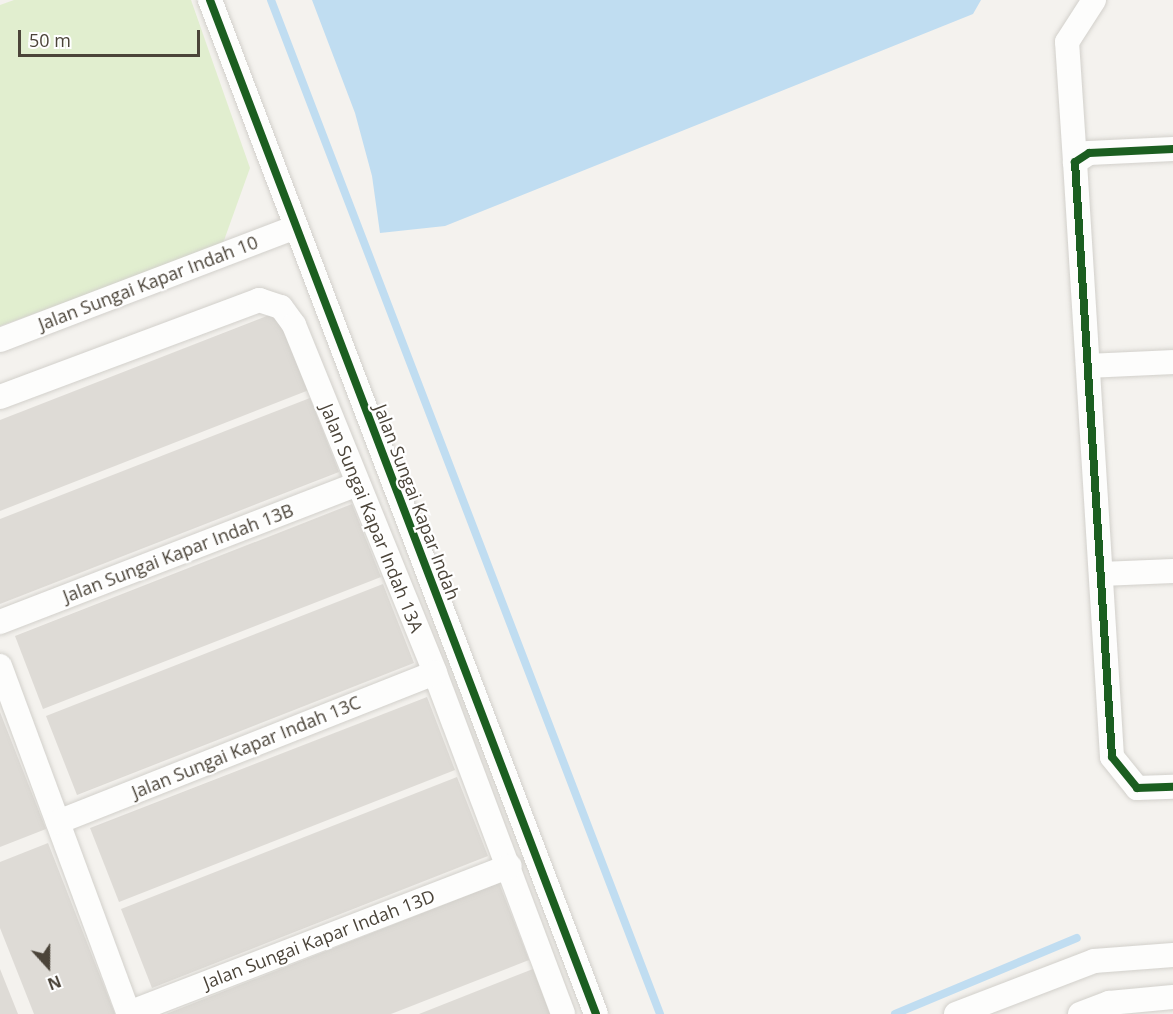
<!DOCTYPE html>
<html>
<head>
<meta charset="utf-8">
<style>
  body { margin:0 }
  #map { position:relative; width:1173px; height:1014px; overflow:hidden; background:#f4f2ee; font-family:"Open Sans",sans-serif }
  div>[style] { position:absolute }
  .green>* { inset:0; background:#e1eecf }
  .water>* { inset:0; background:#c0ddf1 }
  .stream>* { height:8px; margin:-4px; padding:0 4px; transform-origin:4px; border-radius:4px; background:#c0ddf1 }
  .building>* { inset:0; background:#dedbd6 }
  .roads { filter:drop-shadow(0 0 2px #d2d0cb) drop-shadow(0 0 2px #d2d0cb) }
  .minor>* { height:24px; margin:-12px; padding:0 12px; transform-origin:12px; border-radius:12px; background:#fdfdfc }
  .cycleway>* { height:8px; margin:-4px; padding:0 4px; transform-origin:4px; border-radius:4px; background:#1b5e20 }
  span { translate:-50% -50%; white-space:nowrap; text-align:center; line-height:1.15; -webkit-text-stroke:4.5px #fff; paint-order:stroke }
  .street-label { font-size:18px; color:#4b4439 }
  .north { position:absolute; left:18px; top:936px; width:60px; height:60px; -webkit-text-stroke:4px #fff; paint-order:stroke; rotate:159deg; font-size:16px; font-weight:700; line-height:24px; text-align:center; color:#4b4439 }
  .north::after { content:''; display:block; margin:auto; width:21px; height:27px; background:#4b4439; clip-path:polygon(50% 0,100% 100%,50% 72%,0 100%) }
  .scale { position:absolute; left:18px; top:30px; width:182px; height:27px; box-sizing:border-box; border:3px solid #4b4439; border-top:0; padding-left:8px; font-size:18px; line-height:21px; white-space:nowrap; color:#4b4439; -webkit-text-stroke:4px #fff; paint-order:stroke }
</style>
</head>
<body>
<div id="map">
  <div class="green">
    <div style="clip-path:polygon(14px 0,191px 0,250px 168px,222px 246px,0 326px,0 5px)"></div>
  </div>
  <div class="water">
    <div style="clip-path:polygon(312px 0,981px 0,973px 14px,445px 226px,380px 233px,372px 176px,355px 113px)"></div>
  </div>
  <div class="stream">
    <div style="left:271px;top:0;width:1086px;rotate:69.01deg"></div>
    <div style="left:895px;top:1014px;width:197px;rotate:-22.7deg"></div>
  </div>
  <div class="building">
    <div style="clip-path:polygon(277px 312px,309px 390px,0 511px,0 420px)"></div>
    <div style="clip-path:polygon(310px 398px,339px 472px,0 604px,0 519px)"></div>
    <div style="clip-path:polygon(352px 504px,381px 577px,43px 709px,15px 636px)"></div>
    <div style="clip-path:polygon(383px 584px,414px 663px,77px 795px,46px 716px)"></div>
    <div style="clip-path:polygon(427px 697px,455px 770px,119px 902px,90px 828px)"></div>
    <div style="clip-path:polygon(0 712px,46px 829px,0 847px)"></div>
    <div style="clip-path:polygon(457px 777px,488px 856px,152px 988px,121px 909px)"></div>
    <div style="clip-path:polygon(48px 843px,115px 1014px,34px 1014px,0 928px,0 862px)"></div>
    <div style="clip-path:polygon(499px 883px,529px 960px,391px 1014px,166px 1014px)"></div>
    <div style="clip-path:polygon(0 969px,18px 1014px,0 1014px)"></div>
    <div style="clip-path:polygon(533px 969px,550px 1014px,419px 1014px)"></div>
  </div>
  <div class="roads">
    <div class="minor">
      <div style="left:210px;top:0;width:1085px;rotate:69.16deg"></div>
      <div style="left:1173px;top:149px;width:84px;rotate:177.3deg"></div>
      <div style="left:1089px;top:153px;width:17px;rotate:147deg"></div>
      <div style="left:1075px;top:162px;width:596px;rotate:86.44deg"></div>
      <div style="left:1112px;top:757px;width:40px;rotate:51deg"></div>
      <div style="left:1137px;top:788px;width:36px;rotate:-2deg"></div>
      <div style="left:1075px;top:162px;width:120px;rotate:-93.8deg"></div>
      <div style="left:1067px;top:42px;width:50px;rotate:-57.3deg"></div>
      <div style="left:0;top:340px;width:317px;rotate:-20.9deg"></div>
      <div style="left:1088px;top:366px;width:85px;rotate:-2.7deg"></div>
      <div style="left:0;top:397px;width:277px;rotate:-20.5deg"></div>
      <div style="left:259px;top:300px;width:23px;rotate:18deg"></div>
      <div style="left:281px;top:307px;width:22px;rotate:54deg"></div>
      <div style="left:294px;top:325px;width:375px;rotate:67.9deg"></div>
      <div style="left:435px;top:673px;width:364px;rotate:69.4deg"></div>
      <div style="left:1101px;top:574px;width:72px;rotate:-2.4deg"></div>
      <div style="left:0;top:622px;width:383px;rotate:-21.1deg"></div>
      <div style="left:0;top:666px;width:371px;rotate:69.7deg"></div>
      <div style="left:58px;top:822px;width:405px;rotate:-21.6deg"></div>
      <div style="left:129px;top:1013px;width:408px;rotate:-21.1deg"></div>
      <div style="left:956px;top:1014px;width:148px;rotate:-21deg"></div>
      <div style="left:1094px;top:961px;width:79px;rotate:-4.3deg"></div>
      <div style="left:1080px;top:1014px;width:31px;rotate:-21deg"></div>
      <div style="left:1109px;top:1003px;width:64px;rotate:-5.4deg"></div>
    </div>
  </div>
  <div class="cycleway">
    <div style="left:210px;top:0;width:1085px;rotate:69.16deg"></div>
    <div style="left:1173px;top:149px;width:84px;rotate:177.3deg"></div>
    <div style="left:1089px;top:153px;width:17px;rotate:147deg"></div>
    <div style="left:1075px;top:162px;width:596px;rotate:86.44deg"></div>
    <div style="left:1112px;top:757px;width:40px;rotate:51deg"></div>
    <div style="left:1137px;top:788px;width:36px;rotate:-2deg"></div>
  </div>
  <div class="street-label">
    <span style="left:148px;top:283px;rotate:-21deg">Jalan Sungai Kapar Indah 10</span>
    <span style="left:417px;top:502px;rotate:69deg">Jalan Sungai Kapar Indah</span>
    <span style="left:372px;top:518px;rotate:68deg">Jalan Sungai Kapar Indah 13A</span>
    <span style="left:178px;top:553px;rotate:-21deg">Jalan Sungai Kapar Indah 13B</span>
    <span style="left:246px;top:747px;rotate:-22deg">Jalan Sungai Kapar Indah 13C</span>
    <span style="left:319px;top:939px;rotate:-21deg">Jalan Sungai Kapar Indah 13D</span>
  </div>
  <div class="north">N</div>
  <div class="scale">50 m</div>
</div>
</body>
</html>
